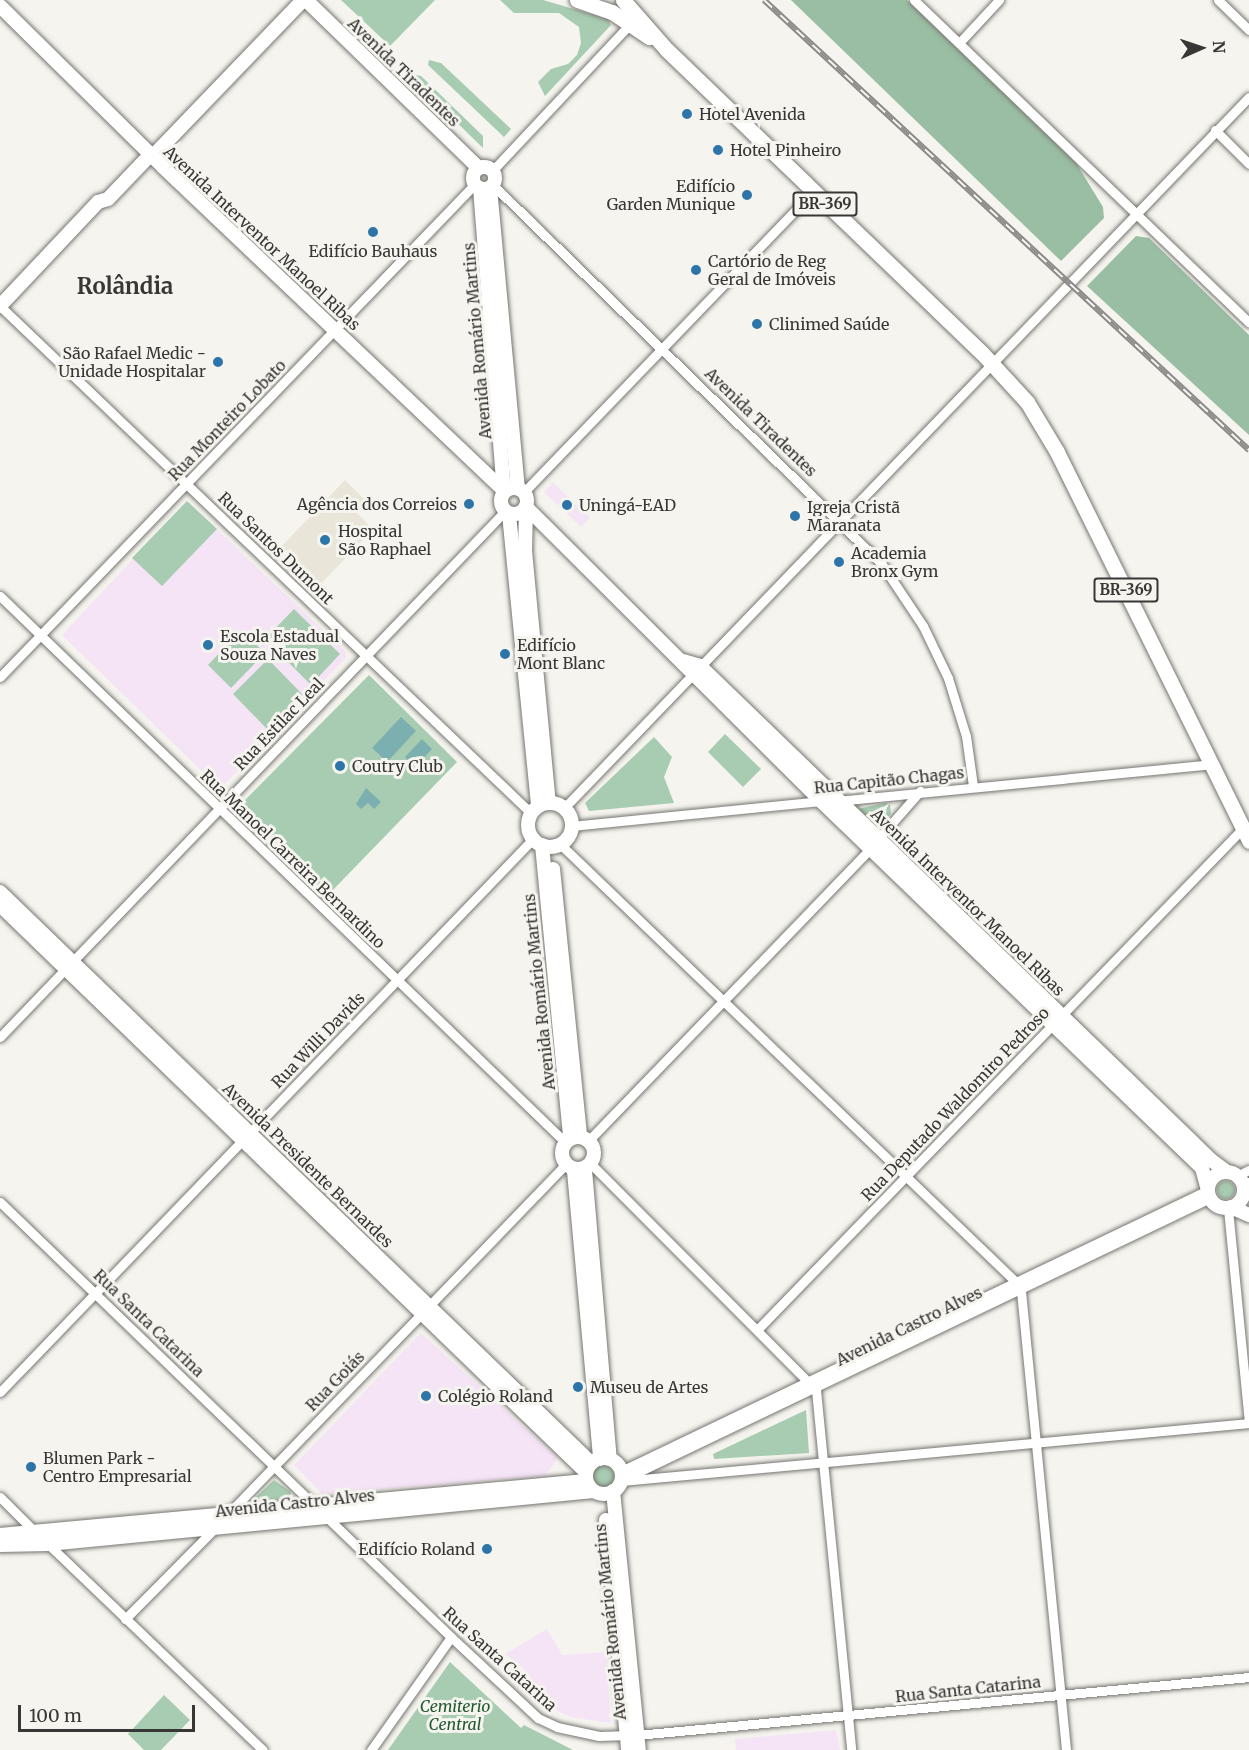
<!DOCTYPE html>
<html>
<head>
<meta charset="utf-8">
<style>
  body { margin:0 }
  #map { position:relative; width:1249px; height:1750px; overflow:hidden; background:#f5f4ee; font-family:Merriweather,serif }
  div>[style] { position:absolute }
  .built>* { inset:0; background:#e9e6d9 }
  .education>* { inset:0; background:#f5e4f6 }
  .green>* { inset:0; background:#a8ccb1 }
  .round { border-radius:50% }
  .forest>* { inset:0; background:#9abea3 }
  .water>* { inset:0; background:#7cb0b0 }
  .roads { filter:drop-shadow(0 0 2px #767570) drop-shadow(0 0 2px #767570) }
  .street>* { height:9px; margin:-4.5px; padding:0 4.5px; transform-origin:4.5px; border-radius:4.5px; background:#fff }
  .secondary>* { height:14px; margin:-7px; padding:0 7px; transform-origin:7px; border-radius:7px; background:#fff }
  .secondary>.ring { margin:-7px; padding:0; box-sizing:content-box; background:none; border:14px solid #fff; border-radius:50% }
  .primary>* { height:15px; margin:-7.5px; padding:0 7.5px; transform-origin:7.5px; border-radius:7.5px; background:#fff }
  .rail>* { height:6px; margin-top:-3px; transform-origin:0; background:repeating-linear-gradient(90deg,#f5f4ee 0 11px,#8b8a87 0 22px); box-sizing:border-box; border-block:2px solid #8b8a87 }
  .dots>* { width:16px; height:16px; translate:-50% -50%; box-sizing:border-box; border:3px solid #f5f4ee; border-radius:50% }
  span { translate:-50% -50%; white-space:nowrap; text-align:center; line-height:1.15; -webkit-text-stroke:6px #f5f4ee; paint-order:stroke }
  .shield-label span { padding:2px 4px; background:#f5f4ee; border:2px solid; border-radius:4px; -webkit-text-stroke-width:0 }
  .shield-label { font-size:15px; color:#383735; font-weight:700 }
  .street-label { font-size:16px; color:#383735 }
  .poi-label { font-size:16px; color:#383735 }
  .left { translate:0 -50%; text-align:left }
  .right { translate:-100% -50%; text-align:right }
  .park-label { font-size:16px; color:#205834; font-style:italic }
  .district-label { font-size:22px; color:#383735; font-weight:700 }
  .north { position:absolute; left:1171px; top:18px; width:60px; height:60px; -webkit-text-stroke:4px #f5f4ee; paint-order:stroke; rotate:87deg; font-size:16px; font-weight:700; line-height:24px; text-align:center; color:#383735 }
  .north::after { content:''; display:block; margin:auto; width:21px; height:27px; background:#383735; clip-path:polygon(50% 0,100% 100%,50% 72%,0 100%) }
  .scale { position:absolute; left:18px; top:1705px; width:177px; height:27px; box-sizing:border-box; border:3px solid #383735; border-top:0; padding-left:8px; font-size:18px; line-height:21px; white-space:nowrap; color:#383735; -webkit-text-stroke:4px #f5f4ee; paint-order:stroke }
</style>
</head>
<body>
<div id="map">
  <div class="built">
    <div style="clip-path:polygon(345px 480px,364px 499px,354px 510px,373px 529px,318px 587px,289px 558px,292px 555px,282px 546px)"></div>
  </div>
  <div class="education">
    <div style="clip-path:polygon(553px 482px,590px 518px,581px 527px,544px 492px)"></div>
    <div style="clip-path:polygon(187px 501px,345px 651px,346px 658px,220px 789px,62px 635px)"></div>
    <div style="clip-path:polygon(421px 1333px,558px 1458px,545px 1476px,322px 1494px,294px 1465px)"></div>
    <div style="clip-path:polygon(547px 1629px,562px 1655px,606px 1652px,611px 1723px,570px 1717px,554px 1709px,524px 1669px,505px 1654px)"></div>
    <div style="clip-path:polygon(836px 1730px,840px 1750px,736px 1750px,735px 1739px)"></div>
  </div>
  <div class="green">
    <div style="clip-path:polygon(341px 0,435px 0,390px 46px)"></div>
    <div style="clip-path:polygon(500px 0,543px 0,608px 19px,611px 25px,545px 96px,538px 82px,551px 69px,568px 64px,577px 55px,581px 43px,579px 27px,559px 13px,514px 13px)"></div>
    <div style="clip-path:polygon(429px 60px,441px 63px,511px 129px,504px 137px,428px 65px)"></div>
    <div style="clip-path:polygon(406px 73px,421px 76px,483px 136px,483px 148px)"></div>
    <div style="clip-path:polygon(187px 501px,217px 529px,162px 586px,132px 558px)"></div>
    <div style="clip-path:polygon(294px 609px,340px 654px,311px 685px,265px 639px)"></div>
    <div style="clip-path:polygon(241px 630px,265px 653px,231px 688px,208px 665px)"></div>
    <div style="clip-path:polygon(268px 659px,303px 695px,268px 730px,233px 694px)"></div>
    <div style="clip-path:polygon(369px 675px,457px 762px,328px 895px,242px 809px,241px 804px)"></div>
    <div style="clip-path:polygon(725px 734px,761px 769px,743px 787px,708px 752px)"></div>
    <div style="clip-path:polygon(654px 737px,672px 757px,664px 777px,674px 803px,589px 811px,585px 803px)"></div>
    <div style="clip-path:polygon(885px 803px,890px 804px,891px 814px,878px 827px,858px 809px)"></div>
    <div class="round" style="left:1217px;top:1181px;width:18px;height:18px"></div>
    <div style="clip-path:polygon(806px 1410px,809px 1453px,714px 1459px,713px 1454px)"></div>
    <div class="round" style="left:592px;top:1466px;width:22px;height:22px"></div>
    <div style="clip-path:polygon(274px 1480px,291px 1492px,290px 1500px,257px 1503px,255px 1498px)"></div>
    <div style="clip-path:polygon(450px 1662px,521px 1728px,524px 1725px,573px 1750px,388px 1750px)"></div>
    <div style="clip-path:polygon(164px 1695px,190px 1720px,161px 1750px,144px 1750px,128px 1734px)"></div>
  </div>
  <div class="forest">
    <div style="clip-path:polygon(791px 0,907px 0,1076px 163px,1103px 207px,1104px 218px,1061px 261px)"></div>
    <div style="clip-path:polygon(1136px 236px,1149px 238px,1249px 335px,1249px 435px,1087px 286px)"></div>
  </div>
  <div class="water">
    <div style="clip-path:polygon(401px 717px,416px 731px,387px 762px,372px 748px)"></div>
    <div style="clip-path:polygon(422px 739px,432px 749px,415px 767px,405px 757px)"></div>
    <div style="clip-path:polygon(366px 788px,381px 802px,374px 809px,368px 803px,361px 809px,356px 804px)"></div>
  </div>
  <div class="roads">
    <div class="street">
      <div style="left:914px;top:0;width:465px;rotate:43.9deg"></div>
      <div style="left:1218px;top:0;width:43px;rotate:44.1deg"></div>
      <div style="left:959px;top:43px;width:59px;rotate:-47.1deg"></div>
      <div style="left:1215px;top:130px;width:48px;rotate:45deg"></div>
      <div style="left:492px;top:171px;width:202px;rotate:-46.8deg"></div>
      <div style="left:493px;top:185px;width:542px;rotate:44.25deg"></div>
      <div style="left:881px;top:563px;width:76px;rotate:56.3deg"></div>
      <div style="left:923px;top:626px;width:58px;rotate:64.3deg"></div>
      <div style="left:948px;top:678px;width:61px;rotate:72.8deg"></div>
      <div style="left:966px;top:736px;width:50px;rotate:82deg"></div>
      <div style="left:0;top:306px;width:734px;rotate:43.68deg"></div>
      <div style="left:524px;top:492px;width:417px;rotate:-46.1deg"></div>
      <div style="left:0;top:596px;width:786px;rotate:44.02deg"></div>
      <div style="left:0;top:677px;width:685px;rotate:-46.07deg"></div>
      <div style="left:837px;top:801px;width:376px;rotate:-5.6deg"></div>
      <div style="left:564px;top:808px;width:987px;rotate:-46.07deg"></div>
      <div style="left:571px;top:826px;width:253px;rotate:-5.7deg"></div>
      <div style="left:878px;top:839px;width:64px;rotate:-48.8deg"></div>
      <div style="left:560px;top:844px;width:634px;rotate:43.85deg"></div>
      <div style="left:1017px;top:1283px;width:9px;rotate:63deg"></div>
      <div style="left:1021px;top:1291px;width:461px;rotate:84.4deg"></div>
      <div style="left:0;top:1037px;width:729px;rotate:-46.17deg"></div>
      <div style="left:589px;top:1140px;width:406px;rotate:-46deg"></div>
      <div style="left:591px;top:1164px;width:319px;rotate:45.1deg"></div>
      <div style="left:816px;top:1390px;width:362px;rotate:84.4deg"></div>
      <div style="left:1237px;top:1176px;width:13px;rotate:-27deg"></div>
      <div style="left:1243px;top:1185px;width:7px;rotate:-27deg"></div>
      <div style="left:0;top:1202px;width:627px;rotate:43.97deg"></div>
      <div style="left:451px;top:1637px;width:119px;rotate:43deg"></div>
      <div style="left:538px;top:1718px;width:21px;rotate:25deg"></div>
      <div style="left:557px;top:1727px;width:43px;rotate:12.1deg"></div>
      <div style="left:599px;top:1736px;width:38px;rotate:-2deg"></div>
      <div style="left:637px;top:1735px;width:615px;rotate:-5.41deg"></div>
      <div style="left:758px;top:1329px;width:700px;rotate:-45.93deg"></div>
      <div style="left:0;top:1392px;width:768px;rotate:-46.06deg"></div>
      <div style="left:621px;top:1471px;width:651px;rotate:-25.58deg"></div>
      <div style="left:628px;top:1477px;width:645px;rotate:-25.61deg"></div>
      <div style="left:621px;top:1481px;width:631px;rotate:-5.28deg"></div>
      <div style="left:1249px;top:1423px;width:216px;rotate:-95.6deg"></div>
      <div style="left:0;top:1497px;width:52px;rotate:45deg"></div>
      <div style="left:228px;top:1514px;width:487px;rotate:-46deg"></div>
      <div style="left:47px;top:1543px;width:299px;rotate:43.8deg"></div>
      <div style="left:125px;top:1619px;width:131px;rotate:-45.3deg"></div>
      <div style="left:371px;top:1750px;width:138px;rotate:-54.7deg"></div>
    </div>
    <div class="secondary">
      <div style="left:306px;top:0;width:241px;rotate:44.2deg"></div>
      <div style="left:0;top:6px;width:229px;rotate:44.6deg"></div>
      <div style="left:163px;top:167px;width:470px;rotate:43.5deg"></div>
      <div style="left:152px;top:157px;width:218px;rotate:-46.1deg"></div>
      <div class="ring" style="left:473px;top:167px;width:8px;height:8px"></div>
      <div style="left:480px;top:188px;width:304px;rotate:85.5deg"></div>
      <div style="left:490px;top:188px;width:301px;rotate:84.7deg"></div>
      <div style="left:0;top:306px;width:143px;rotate:-46.7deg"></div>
      <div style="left:98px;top:202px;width:10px;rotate:-17deg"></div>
      <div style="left:108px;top:199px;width:61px;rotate:-46.3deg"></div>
      <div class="ring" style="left:501px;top:488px;width:12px;height:12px"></div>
      <div style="left:526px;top:507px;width:418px;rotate:44.9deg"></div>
      <div style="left:822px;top:802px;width:528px;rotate:43.92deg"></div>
      <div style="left:1202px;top:1168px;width:23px;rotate:75deg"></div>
      <div style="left:526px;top:507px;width:44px;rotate:91.3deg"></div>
      <div style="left:525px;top:551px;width:253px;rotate:84.6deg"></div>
      <div style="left:509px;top:514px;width:293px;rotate:84.3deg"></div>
      <div style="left:683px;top:661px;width:18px;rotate:16deg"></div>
      <div style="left:700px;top:666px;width:711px;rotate:44.03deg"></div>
      <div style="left:1211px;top:1160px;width:20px;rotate:37deg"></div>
      <div class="ring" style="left:528px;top:803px;width:30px;height:30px"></div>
      <div style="left:542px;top:845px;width:292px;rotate:84.5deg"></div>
      <div style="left:553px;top:869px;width:267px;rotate:84.2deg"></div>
      <div style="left:0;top:892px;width:822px;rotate:44.01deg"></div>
      <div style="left:0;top:905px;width:815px;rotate:44.06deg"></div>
      <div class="ring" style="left:562px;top:1137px;width:18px;height:18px"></div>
      <div style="left:585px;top:1170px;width:290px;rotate:85.1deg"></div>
      <div style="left:574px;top:1171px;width:289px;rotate:84.8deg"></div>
      <div class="ring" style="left:1208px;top:1172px;width:22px;height:22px"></div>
      <div style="left:1231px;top:1207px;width:20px;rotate:24deg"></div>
      <div class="ring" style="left:586px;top:1458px;width:22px;height:22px"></div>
      <div style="left:613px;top:1491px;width:260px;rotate:84.3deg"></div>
      <div style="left:606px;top:1520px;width:231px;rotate:84.5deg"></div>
      <div style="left:0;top:1535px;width:588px;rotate:-5.26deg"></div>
      <div style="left:0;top:1545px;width:48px;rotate:-1.2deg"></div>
      <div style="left:48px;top:1544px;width:548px;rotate:-5.55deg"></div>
    </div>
    <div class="primary">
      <div style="left:577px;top:0;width:37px;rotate:19deg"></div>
      <div style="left:612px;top:12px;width:45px;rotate:34deg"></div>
      <div style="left:623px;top:0;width:67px;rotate:48.7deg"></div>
      <div style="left:667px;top:50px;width:437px;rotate:43.9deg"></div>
      <div style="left:982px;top:353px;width:67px;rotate:47.4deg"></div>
      <div style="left:1027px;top:402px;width:58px;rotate:59deg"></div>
      <div style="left:1057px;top:452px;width:434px;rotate:63.7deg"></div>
    </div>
  </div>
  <div class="rail">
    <div style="left:764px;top:0;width:662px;rotate:42.86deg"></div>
  </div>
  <div class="dots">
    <div style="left:687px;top:114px;background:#2d75a9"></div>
    <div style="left:718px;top:150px;background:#2d75a9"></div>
    <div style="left:747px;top:195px;background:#2d75a9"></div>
    <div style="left:373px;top:232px;background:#2d75a9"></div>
    <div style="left:696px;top:270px;background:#2d75a9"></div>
    <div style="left:757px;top:324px;background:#2d75a9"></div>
    <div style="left:218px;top:362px;background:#2d75a9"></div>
    <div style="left:469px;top:504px;background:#2d75a9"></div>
    <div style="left:567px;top:505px;background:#2d75a9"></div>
    <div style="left:795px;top:516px;background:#2d75a9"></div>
    <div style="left:325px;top:540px;background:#2d75a9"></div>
    <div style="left:839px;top:562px;background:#2d75a9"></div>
    <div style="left:208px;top:645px;background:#2d75a9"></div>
    <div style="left:505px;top:654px;background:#2d75a9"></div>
    <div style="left:340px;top:766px;background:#2d75a9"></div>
    <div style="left:578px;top:1387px;background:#2d75a9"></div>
    <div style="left:426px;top:1396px;background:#2d75a9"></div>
    <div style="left:31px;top:1467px;background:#2d75a9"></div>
    <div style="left:487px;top:1549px;background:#2d75a9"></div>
  </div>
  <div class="shield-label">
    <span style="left:825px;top:204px">BR-369</span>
    <span style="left:1126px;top:590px">BR-369</span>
  </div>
  <div class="street-label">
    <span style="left:404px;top:72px;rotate:44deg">Avenida Tiradentes</span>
    <span style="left:262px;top:238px;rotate:43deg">Avenida Interventor Manoel Ribas</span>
    <span style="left:477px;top:341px;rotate:-95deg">Avenida Romário Martins</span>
    <span style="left:227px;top:420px;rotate:-46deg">Rua Monteiro Lobato</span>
    <span style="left:761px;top:422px;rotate:44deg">Avenida Tiradentes</span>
    <span style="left:276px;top:548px;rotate:44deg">Rua Santos Dumont</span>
    <span style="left:279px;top:724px;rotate:-46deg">Rua Estilac Leal</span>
    <span style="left:889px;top:780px;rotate:-6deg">Rua Capitão Chagas</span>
    <span style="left:293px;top:859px;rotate:44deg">Rua Manoel Carreira Bernardino</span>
    <span style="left:968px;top:902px;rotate:44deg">Avenida Interventor Manoel Ribas</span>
    <span style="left:539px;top:992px;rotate:-96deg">Avenida Romário Martins</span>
    <span style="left:318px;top:1040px;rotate:-46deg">Rua Willi Davids</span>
    <span style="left:955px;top:1104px;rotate:-46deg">Rua Deputado Waldomiro Pedroso</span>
    <span style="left:308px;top:1165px;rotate:44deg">Avenida Presidente Bernardes</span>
    <span style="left:149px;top:1323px;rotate:44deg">Rua Santa Catarina</span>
    <span style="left:909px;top:1326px;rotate:-26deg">Avenida Castro Alves</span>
    <span style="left:335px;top:1381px;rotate:-46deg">Rua Goiás</span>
    <span style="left:295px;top:1503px;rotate:-6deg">Avenida Castro Alves</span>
    <span style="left:610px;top:1622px;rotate:-96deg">Avenida Romário Martins</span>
    <span style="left:500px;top:1659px;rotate:42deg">Rua Santa Catarina</span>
    <span style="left:968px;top:1689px;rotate:-6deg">Rua Santa Catarina</span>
  </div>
  <div class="poi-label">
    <span class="left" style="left:699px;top:114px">Hotel Avenida</span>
    <span class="left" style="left:730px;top:150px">Hotel Pinheiro</span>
    <span class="right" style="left:735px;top:195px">Edifício<br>Garden Munique</span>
    <span style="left:373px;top:251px">Edifício Bauhaus</span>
    <span class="left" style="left:708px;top:270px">Cartório de Reg<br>Geral de Imóveis</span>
    <span class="left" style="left:769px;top:324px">Clinimed Saúde</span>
    <span class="right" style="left:206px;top:362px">São Rafael Medic -<br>Unidade Hospitalar</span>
    <span class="right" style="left:457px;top:504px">Agência dos Correios</span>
    <span class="left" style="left:579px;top:505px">Uningá-EAD</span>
    <span class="left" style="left:807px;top:516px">Igreja Cristã<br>Maranata</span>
    <span class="left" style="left:338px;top:540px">Hospital<br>São Raphael</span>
    <span class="left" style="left:851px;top:562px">Academia<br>Bronx Gym</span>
    <span class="left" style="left:220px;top:645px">Escola Estadual<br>Souza Naves</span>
    <span class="left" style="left:517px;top:654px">Edifício<br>Mont Blanc</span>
    <span class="left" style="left:352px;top:766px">Coutry Club</span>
    <span class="left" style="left:590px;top:1387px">Museu de Artes</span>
    <span class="left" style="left:438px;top:1396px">Colégio Roland</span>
    <span class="left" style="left:43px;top:1467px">Blumen Park -<br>Centro Empresarial</span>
    <span class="right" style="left:475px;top:1549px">Edifício Roland</span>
  </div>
  <div class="park-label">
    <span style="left:455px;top:1715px">Cemiterio<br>Central</span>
  </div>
  <div class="district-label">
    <span style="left:125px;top:287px">Rolândia</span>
  </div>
  <div class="north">N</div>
  <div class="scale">100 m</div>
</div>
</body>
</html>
